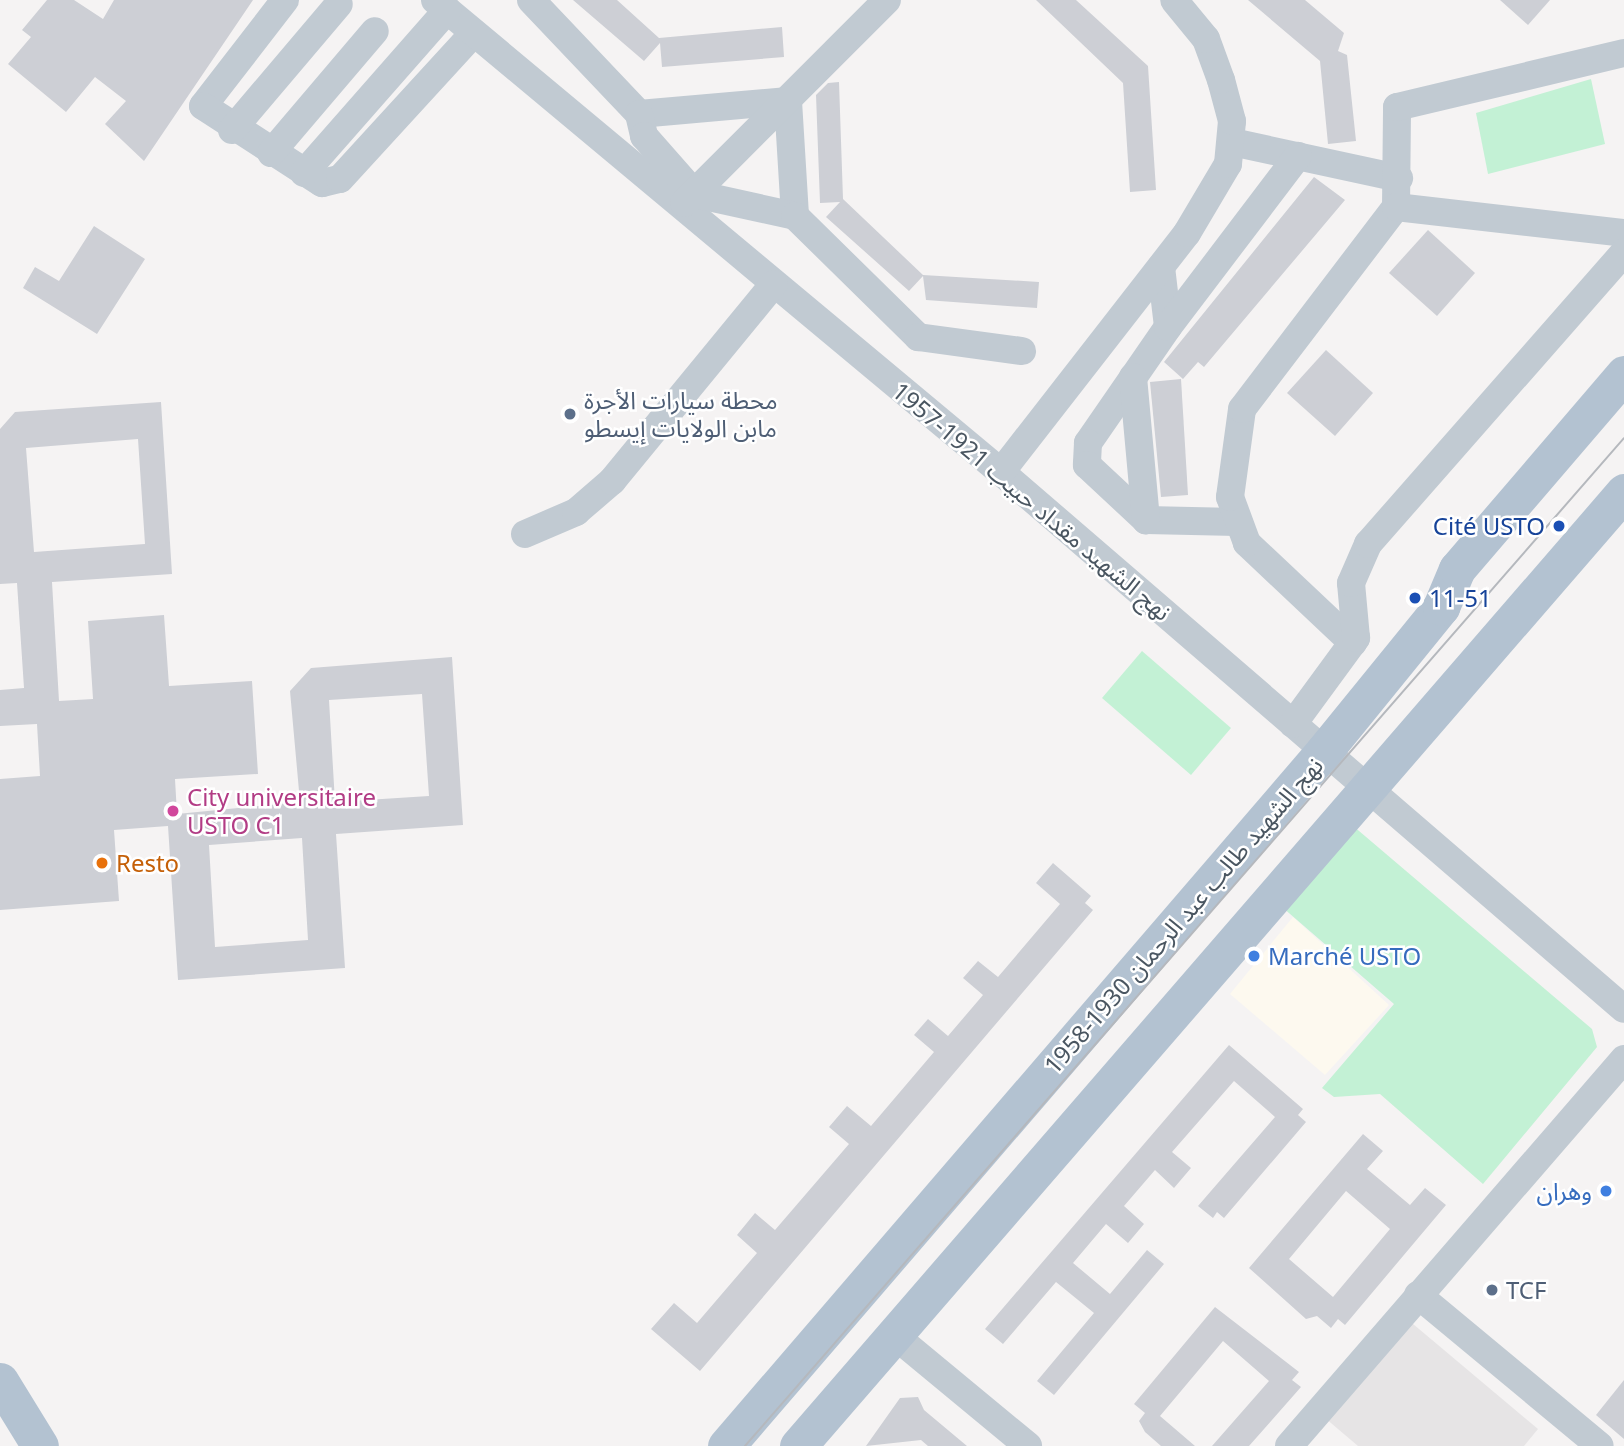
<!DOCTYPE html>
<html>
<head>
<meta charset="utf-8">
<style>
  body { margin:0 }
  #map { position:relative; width:1624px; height:1446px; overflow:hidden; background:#f5f3f3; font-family:"Noto Sans","Noto Sans Arabic",sans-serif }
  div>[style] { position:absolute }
  .commercial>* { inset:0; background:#fdf9ef }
  .education>* { inset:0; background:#e6e4e5 }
  .green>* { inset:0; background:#c3f1d5 }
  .building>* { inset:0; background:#cdcfd5 }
  .minor>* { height:28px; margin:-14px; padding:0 14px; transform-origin:14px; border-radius:14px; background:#c1cad2 }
  .major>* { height:37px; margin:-18.5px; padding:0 18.5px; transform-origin:18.5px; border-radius:18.5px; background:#b3c2d1 }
  .tram>* { height:2px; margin:-1px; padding:0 1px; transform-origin:1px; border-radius:1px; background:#b5b8bd }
  .dots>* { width:19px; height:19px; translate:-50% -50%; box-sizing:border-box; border:4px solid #fff; border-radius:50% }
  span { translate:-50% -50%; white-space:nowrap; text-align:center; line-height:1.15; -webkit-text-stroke:5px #fff; paint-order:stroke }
  .service-label { font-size:24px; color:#4e5e75 }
  .left { translate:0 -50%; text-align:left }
  .street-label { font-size:24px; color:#4a5661 }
  .transit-label { font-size:24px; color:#164399 }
  .right { translate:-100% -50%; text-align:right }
  .hotel-label { font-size:24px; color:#b23c85 }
  .food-label { font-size:24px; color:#c56008 }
  .shop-label { font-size:24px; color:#366cbe }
</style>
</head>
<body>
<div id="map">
  <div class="commercial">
    <div style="clip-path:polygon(1293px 917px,1389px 1005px,1325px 1075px,1230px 994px)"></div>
  </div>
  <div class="education">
    <div style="clip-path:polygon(1400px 1313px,1538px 1429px,1524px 1446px,1358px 1446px,1318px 1412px)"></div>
  </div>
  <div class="green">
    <div style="clip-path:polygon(1591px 79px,1605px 144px,1488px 174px,1476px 113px)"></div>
    <div style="clip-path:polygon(1142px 651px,1231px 728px,1191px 775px,1102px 698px)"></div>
    <div style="clip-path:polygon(1352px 825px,1592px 1029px,1597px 1047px,1483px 1184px,1380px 1094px,1334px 1097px,1322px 1088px,1394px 1004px,1282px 907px)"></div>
  </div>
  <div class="building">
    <div style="clip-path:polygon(47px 0,74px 0,103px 19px,114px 0,253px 0,144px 161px,105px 124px,126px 101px,95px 77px,66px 112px,8px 64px,31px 37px,22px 30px)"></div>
    <div style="clip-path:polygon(573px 0,617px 0,659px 38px,782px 27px,784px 57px,662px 67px,660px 43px,644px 61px)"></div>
    <div style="clip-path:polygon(1036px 0,1076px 0,1148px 66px,1156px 190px,1130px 192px,1123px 83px)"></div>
    <div style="clip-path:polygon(1248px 0,1305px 0,1344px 33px,1338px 51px,1347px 55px,1356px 141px,1328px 144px,1320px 61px)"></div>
    <div style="clip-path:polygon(1500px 0,1550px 0,1528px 25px)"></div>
    <div style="clip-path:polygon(839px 82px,843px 199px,923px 275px,1039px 282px,1037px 308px,926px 300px,923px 276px,909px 291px,826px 217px,840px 202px,820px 203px,816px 95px,828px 83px)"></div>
    <div style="clip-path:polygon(1314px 177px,1345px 200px,1204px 367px,1198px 362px,1183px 379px,1164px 362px)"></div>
    <div style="clip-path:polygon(94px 226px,145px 259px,97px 334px,23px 288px,35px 267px,59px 281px)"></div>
    <div style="clip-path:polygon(1428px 230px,1475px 273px,1437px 316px,1389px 273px)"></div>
    <div style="clip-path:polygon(1326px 350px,1373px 393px,1335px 436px,1287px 393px)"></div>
    <div style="clip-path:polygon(1181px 379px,1188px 495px,1161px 497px,1150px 382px)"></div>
    <div style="clip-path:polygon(evenodd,161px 402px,172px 574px,52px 582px,59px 701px,93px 699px,88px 621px,164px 615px,169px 686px,252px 681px,258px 774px,175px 779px,177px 814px,300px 802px,290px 691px,311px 668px,452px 657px,463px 825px,336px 834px,345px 968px,178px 980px,168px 826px,114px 830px,119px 901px,0 910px,0 779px,40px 776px,37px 724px,0 726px,0 690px,24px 688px,17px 583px,0 584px,0 429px,15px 412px,161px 402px,138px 439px,145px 544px,34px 552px,26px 448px,138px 439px,161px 402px,422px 694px,429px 796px,335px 802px,329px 700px,422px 694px,161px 402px,302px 838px,308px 940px,215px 947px,209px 845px,302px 838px)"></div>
    <div style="clip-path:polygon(1053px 863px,1091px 896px,1085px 903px,1093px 910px,700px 1371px,651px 1329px,674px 1303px,697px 1323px,757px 1253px,737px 1235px,755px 1213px,775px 1230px,849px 1144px,829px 1127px,847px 1106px,871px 1126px,934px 1052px,914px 1035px,928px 1019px,948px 1036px,983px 995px,963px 978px,978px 961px,998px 977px,1060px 904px,1036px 883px)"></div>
    <div style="clip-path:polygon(1229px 1045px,1303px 1109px,1298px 1115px,1306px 1122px,1224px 1218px,1217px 1212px,1213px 1218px,1198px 1206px,1275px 1117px,1234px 1081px,1172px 1152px,1191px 1168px,1174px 1188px,1155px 1170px,1124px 1206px,1144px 1224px,1128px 1243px,1106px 1224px,1073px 1263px,1110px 1294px,1147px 1250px,1164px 1264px,1054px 1395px,1037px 1381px,1094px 1313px,1056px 1282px,1003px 1344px,985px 1329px)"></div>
    <div style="clip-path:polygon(evenodd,1363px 1134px,1383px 1151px,1367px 1169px,1410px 1205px,1425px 1188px,1446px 1205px,1345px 1325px,1338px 1319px,1331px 1328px,1317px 1316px,1306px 1319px,1249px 1268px,1363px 1134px,1346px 1191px,1390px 1229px,1333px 1297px,1289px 1259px,1346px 1191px)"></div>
    <div style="clip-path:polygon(1215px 1307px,1299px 1372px,1292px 1380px,1301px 1387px,1249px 1446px,1212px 1446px,1269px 1381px,1223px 1341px,1160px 1416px,1195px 1446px,1161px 1446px,1145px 1432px,1139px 1421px,1145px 1413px,1134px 1404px)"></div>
    <div style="clip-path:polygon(1624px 1380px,1624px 1439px,1596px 1415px)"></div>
    <div style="clip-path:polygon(918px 1397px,924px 1410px,967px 1446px,928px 1446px,921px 1440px,866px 1446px,900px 1398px)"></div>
  </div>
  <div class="minor">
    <div style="left:285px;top:0;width:134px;rotate:127.7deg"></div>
    <div style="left:203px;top:106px;width:142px;rotate:32.9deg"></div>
    <div style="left:322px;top:183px;width:18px;rotate:-13deg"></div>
    <div style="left:340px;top:179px;width:198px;rotate:-47.5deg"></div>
    <div style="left:435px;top:0;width:737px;rotate:39.83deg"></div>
    <div style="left:1001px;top:472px;width:822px;rotate:40.76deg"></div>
    <div style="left:531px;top:0;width:157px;rotate:46.5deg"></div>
    <div style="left:639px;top:114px;width:150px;rotate:-5deg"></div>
    <div style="left:788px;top:101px;width:115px;rotate:86.5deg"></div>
    <div style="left:639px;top:114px;width:23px;rotate:77deg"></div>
    <div style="left:644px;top:136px;width:77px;rotate:48.7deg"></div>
    <div style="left:695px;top:194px;width:102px;rotate:12.4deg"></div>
    <div style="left:795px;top:216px;width:173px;rotate:44.5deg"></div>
    <div style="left:918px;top:337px;width:105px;rotate:7.7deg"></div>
    <div style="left:232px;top:130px;width:165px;rotate:-49.7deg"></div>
    <div style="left:1232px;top:142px;width:171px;rotate:12.2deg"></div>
    <div style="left:271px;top:153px;width:160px;rotate:-49.6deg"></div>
    <div style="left:304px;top:173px;width:217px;rotate:-48.7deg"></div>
    <div style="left:684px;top:203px;width:287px;rotate:-45deg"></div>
    <div style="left:1396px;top:207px;width:100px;rotate:-89.4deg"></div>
    <div style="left:1397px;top:107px;width:233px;rotate:-13.4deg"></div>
    <div style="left:1161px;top:267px;width:60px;rotate:83.3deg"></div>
    <div style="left:1168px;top:327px;width:141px;rotate:124.6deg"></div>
    <div style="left:1088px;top:443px;width:22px;rotate:93deg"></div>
    <div style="left:1087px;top:465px;width:81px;rotate:43deg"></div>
    <div style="left:1146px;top:520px;width:91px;rotate:1.3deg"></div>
    <div style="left:1168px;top:327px;width:215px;rotate:-52.8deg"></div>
    <div style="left:1133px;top:377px;width:144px;rotate:84.8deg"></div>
    <div style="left:1001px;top:472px;width:303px;rotate:-52.1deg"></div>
    <div style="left:1187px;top:233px;width:80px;rotate:-59.3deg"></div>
    <div style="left:1228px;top:164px;width:43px;rotate:-84.7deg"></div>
    <div style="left:1232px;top:121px;width:42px;rotate:-105deg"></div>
    <div style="left:1221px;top:80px;width:44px;rotate:-110.1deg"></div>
    <div style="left:1206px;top:39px;width:50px;rotate:-129.4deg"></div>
    <div style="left:525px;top:534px;width:56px;rotate:-23.3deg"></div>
    <div style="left:576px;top:512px;width:48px;rotate:-40.7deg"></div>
    <div style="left:612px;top:481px;width:255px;rotate:-50.6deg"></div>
    <div style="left:1353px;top:643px;width:146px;rotate:-136.7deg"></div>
    <div style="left:1247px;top:543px;width:49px;rotate:-110.3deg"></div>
    <div style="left:1230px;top:497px;width:89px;rotate:-82.2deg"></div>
    <div style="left:1242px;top:409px;width:254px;rotate:-52.7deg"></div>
    <div style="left:1396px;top:207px;width:229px;rotate:6.5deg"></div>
    <div style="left:1293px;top:724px;width:107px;rotate:-53.8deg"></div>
    <div style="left:1356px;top:638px;width:55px;rotate:-95.2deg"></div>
    <div style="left:1351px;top:583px;width:43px;rotate:-66.4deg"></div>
    <div style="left:1368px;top:544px;width:388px;rotate:-48.7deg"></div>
    <div style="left:1418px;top:1295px;width:236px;rotate:39.7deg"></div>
    <div style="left:894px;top:1335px;width:174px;rotate:39.6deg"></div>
    <div style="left:1289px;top:1446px;width:512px;rotate:-49.12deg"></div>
  </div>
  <div class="major">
    <div style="left:0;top:1381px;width:76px;rotate:58.4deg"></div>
    <div style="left:726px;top:1446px;width:917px;rotate:-49.29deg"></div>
    <div style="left:1324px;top:751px;width:186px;rotate:-50.9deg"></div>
    <div style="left:1441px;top:607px;width:41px;rotate:-67.2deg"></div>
    <div style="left:1457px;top:569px;width:257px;rotate:-49.4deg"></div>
    <div style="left:798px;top:1446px;width:1262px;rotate:-49.11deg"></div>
  </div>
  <div class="tram">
    <div style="left:745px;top:1446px;width:1337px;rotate:-48.91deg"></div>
  </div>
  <div class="dots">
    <div style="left:570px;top:414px;background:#5c6f8a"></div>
    <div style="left:1559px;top:526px;background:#1a4fb4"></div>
    <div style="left:1415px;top:598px;background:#1a4fb4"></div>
    <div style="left:173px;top:811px;background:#d1479c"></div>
    <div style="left:102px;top:863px;background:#e8710a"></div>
    <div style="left:1254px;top:956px;background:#3f7fe0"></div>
    <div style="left:1606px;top:1191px;background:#3f7fe0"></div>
    <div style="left:1492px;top:1290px;background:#5c6f8a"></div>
  </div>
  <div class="service-label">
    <span class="left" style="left:584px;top:414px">محطة سيارات الأجرة<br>مابن الولايات إيسطو</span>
    <span class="left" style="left:1506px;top:1290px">TCF</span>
  </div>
  <div class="street-label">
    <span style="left:1032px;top:501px;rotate:40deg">نهج الشهيد مقداد حبيب 1921-1957</span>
    <span style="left:1183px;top:915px;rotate:-49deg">نهج الشهيد طالب عبد الرحمان 1930-1958</span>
  </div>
  <div class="transit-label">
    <span class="right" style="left:1545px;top:526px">Cité USTO</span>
    <span class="left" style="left:1429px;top:598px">11-51</span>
  </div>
  <div class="hotel-label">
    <span class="left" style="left:187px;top:811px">City universitaire<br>USTO C1</span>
  </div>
  <div class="food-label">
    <span class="left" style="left:116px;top:863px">Resto</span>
  </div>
  <div class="shop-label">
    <span class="left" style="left:1268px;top:956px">Marché USTO</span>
    <span class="right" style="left:1592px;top:1191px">وهران</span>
  </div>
</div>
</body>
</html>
